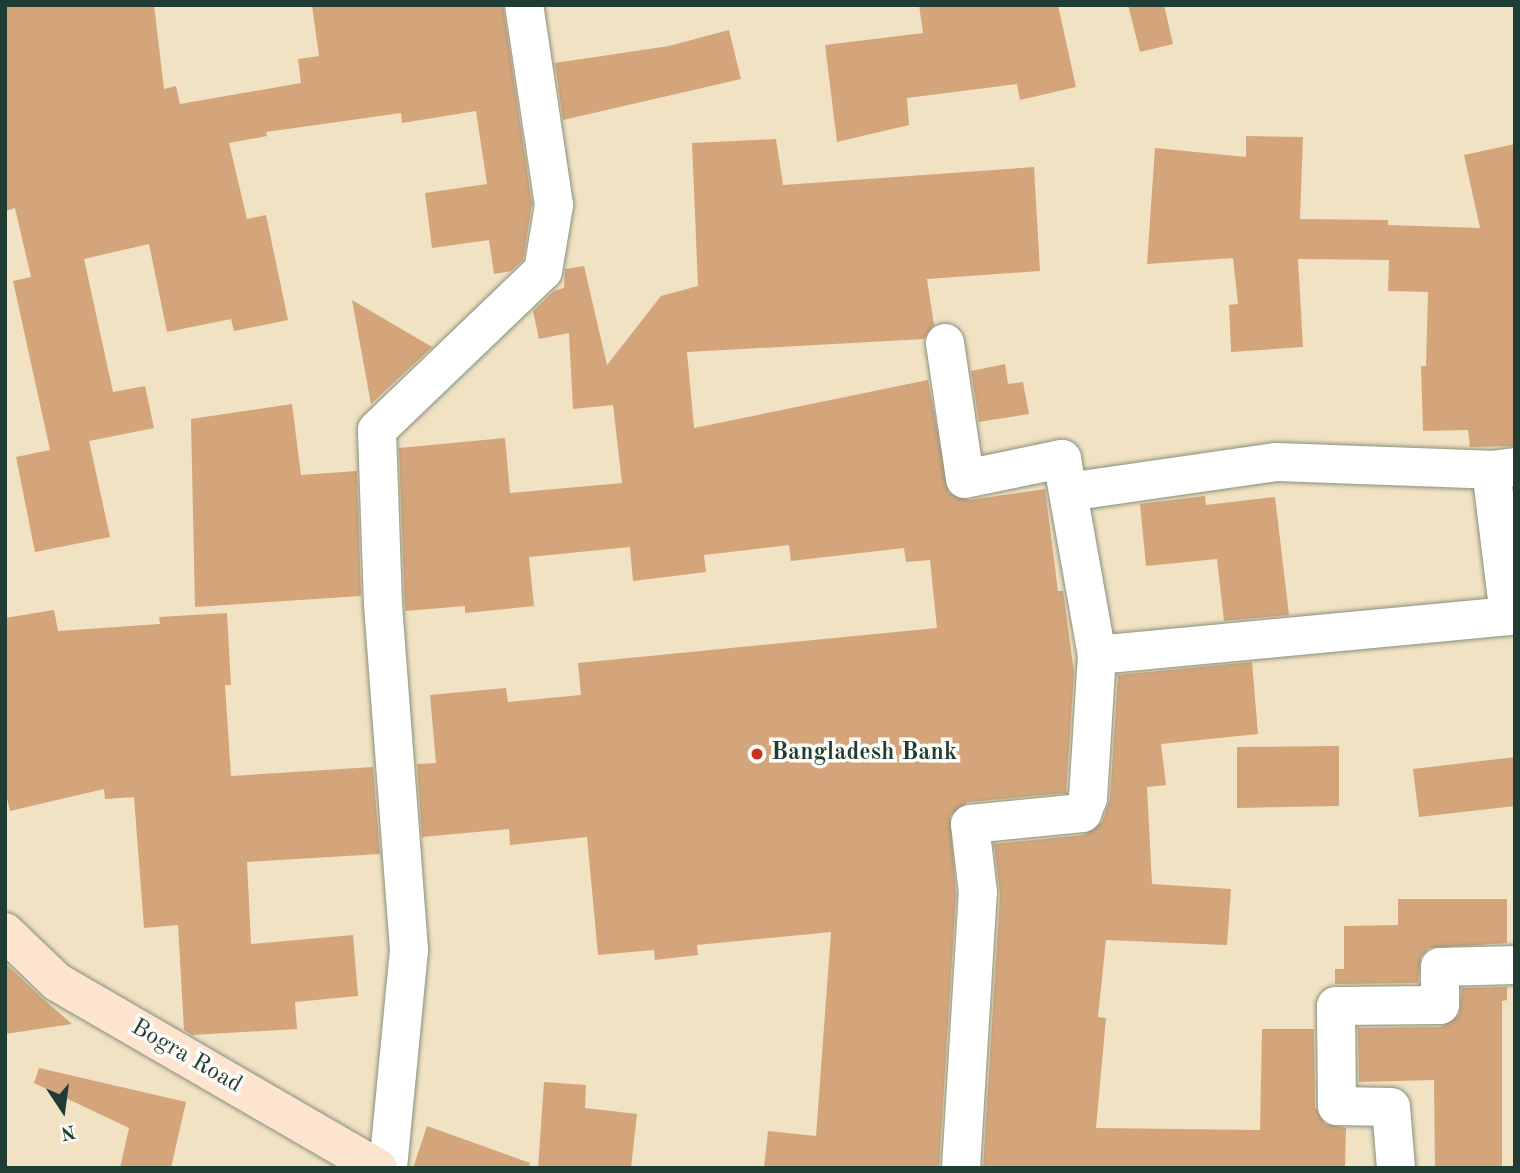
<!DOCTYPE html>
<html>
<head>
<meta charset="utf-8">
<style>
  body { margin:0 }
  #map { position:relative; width:1520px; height:1173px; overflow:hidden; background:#f1e2c4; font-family:"Old Standard TT",serif }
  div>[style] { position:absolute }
  .building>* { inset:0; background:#d4a57b }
  .roads { filter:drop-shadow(0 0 2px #88907c) drop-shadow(0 0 2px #88907c) }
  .street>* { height:38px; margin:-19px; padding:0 19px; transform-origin:19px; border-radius:19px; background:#fff }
  .secondary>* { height:38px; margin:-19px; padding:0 19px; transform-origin:19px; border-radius:19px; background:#fde4d1 }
  .dots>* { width:19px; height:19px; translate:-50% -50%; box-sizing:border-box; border:4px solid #fdfcf7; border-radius:50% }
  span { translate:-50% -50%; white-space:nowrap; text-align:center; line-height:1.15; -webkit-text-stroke:7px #fdfcf7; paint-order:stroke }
  .poi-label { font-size:24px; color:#1f3d34; font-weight:700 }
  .left { translate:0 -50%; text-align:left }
  .street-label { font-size:24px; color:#1f3d34 }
  .frame { position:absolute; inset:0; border:7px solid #1f3d34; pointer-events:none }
  .north { position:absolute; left:28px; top:1075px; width:70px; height:70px; -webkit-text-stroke:5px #fdfcf7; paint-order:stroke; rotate:167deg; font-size:19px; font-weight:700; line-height:28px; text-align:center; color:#1f3d34 }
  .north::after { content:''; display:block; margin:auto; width:24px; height:32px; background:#1f3d34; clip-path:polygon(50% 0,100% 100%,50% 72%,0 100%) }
</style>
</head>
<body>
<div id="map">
  <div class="building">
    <div style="clip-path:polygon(5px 5px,154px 5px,164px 89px,176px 86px,180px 104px,301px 83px,298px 59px,319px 56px,312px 5px,503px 5px,532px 204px,523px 260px,511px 271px,494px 274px,489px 240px,432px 248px,425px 193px,487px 184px,476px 111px,402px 123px,401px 113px,266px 132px,267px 136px,229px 143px,247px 219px,266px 215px,288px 320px,234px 331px,231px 319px,167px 332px,149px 244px,84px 259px,113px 392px,145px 386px,154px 428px,89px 441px,110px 537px,35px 552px,16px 457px,50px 450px,13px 281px,31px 277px,15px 208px,5px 211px)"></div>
    <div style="clip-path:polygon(919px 5px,1058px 5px,1076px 87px,1020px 100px,1017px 84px,907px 98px,909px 125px,837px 142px,825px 45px,923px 33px)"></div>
    <div style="clip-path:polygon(1128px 5px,1164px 5px,1173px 44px,1140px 52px)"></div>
    <div style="clip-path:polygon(729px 30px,741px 79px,563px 120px,555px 63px,669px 46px)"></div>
    <div style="clip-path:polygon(1246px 136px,1303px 137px,1300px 219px,1388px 220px,1388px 225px,1480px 228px,1464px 155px,1515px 144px,1515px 446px,1470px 447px,1468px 430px,1423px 431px,1421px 366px,1426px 366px,1428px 292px,1388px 291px,1389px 260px,1298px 259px,1303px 347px,1231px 352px,1229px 305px,1238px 304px,1233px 258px,1147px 264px,1155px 148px,1246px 157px)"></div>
    <div style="clip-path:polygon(776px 139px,783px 185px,1034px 167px,1040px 271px,927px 279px,934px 325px,924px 339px,687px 352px,694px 428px,928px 380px,949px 493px,969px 500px,1045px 489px,1058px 591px,1063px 591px,1074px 672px,1066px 793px,968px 802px,950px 816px,956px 894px,939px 1168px,764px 1168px,768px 1131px,816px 1136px,831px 932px,697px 945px,698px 955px,655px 960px,654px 950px,598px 955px,587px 837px,510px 845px,509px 829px,422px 837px,417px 764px,436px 763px,430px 695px,506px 688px,508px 702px,581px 695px,578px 663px,937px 628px,930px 560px,906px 562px,904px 548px,791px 561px,789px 545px,704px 555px,706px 572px,633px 581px,630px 547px,529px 557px,534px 606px,465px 613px,465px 606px,405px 611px,399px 448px,505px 438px,510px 493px,622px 483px,613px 405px,573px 409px,569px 333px,539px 339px,533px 311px,554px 291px,564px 288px,565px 269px,584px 266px,607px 365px,661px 296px,698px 286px,692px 143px)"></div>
    <div style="clip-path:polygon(352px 300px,432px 347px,371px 404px)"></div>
    <div style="clip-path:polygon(1005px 364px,1008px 384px,1023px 382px,1029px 414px,979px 422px,971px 371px)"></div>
    <div style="clip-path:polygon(292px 404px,301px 475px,357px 471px,361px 596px,195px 607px,191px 419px)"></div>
    <div style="clip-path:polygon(1205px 496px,1206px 505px,1275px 497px,1289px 615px,1224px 621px,1217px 559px,1146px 566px,1140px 504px)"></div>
    <div style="clip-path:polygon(54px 610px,58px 631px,160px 624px,159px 617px,227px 613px,231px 685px,225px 685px,231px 776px,373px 767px,380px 854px,247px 862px,251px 944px,353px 935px,358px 996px,295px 1002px,297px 1029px,192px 1035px,184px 1030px,178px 925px,144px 928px,134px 797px,105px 799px,104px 789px,10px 811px,5px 790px,5px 618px)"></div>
    <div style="clip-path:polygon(1252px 662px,1258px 734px,1161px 744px,1166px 785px,1147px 787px,1152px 884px,1231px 889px,1227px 945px,1106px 940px,1098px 1017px,1106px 1018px,1096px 1128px,1260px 1130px,1262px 1029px,1314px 1029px,1315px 1107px,1325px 1124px,1346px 1128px,1345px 1168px,983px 1168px,1000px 894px,994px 844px,1084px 835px,1102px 822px,1110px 799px,1118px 675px)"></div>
    <div style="clip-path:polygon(1339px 746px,1339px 806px,1237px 808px,1237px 747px)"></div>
    <div style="clip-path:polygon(1515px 757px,1515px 806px,1419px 817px,1413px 769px)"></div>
    <div style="clip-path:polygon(1398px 899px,1507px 899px,1507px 943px,1429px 948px,1421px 957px,1418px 983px,1335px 984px,1335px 969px,1344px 969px,1344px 926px,1398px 925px)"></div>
    <div style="clip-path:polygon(5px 963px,42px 998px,72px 1024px,5px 1034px)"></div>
    <div style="clip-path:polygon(1507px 987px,1507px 1000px,1502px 1001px,1502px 1168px,1435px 1168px,1434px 1080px,1359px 1082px,1358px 1028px,1441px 1027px,1459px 1015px,1462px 988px)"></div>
    <div style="clip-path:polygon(39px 1068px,186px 1102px,171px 1168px,120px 1168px,129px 1128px,34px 1083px)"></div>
    <div style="clip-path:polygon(544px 1082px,586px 1085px,585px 1108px,637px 1114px,631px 1168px,538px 1168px)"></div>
    <div style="clip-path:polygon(427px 1126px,530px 1163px,529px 1168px,413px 1168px)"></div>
  </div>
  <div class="roads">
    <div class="street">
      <div style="left:945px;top:343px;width:137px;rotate:81.6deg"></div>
      <div style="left:965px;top:479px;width:99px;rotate:-11.7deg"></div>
      <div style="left:1062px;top:459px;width:199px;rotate:79.9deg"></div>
      <div style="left:1097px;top:655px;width:414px;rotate:-5.4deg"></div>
      <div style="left:1509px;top:616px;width:147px;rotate:-97deg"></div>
      <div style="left:1491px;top:470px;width:24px;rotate:-7deg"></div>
      <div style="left:1068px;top:492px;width:211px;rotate:-8.2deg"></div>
      <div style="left:1277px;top:462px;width:214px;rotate:2.1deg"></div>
      <div style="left:388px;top:1168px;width:219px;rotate:-84.5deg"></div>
      <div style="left:409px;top:950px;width:347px;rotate:-94.3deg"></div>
      <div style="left:383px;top:604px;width:174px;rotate:-92deg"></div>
      <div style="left:377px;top:430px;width:230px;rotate:-43.8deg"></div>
      <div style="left:543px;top:271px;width:67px;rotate:-80.5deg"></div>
      <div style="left:554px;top:205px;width:202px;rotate:-98.5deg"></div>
      <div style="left:961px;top:1168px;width:276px;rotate:-86.5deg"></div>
      <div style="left:978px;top:893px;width:69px;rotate:-96.6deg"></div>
      <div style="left:970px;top:824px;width:113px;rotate:-5.6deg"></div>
      <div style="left:1082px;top:813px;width:16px;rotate:-68deg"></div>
      <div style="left:1088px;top:798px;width:143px;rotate:-86.4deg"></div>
      <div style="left:1396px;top:1168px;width:61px;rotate:-94.7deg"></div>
      <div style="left:1391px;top:1107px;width:54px;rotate:-178.9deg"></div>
      <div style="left:1337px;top:1106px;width:100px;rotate:-90.6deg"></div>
      <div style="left:1336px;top:1006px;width:104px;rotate:-0.6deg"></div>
      <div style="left:1440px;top:1005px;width:38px;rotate:-90deg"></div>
      <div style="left:1440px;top:967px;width:75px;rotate:-1.5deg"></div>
    </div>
    <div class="secondary">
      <div style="left:5px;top:932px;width:72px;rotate:43.9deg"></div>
      <div style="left:57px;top:982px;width:371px;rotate:30.1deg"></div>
    </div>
  </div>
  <div class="dots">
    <div style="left:757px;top:754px;background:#c8321e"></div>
  </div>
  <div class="poi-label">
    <span class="left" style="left:771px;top:754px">Bangladesh Bank</span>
  </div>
  <div class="street-label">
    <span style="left:186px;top:1057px;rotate:30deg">Bogra Road</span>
  </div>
  <div class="frame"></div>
  <div class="north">N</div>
</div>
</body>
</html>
